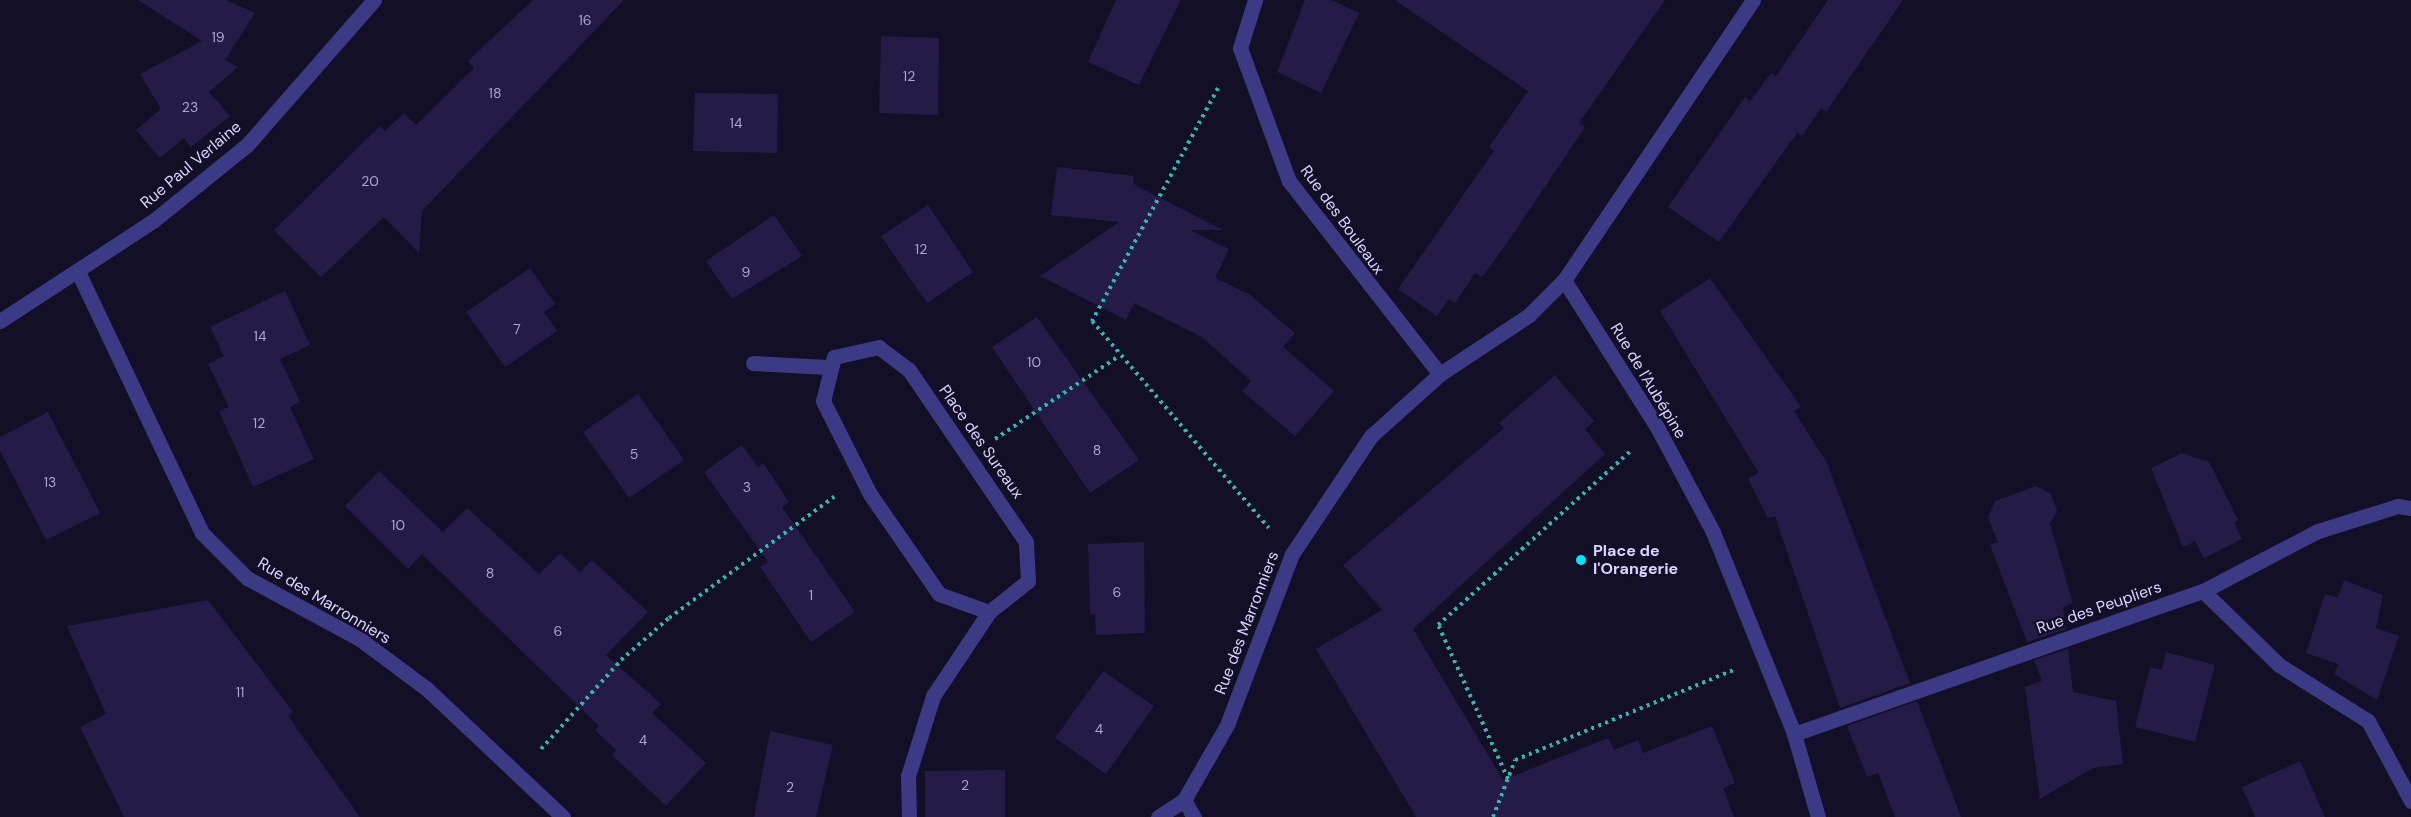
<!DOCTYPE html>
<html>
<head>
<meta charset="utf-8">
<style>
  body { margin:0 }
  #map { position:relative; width:2411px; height:817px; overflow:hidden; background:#130f26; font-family:"DM Sans",sans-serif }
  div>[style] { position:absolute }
  .building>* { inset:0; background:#241b47 }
  .path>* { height:4px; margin-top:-2px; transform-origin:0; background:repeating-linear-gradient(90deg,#2fb8b0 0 3px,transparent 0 7.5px) }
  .minor>* { height:15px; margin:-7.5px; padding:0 7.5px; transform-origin:7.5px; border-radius:7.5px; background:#3d3a85 }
  .tertiary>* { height:15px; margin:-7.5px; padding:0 7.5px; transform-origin:7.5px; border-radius:7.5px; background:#3d3a85 }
  .dots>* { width:16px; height:16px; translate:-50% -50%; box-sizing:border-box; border:3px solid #130f26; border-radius:50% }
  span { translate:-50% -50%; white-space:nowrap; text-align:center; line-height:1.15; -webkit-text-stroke:4.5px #130f26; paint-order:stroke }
  .number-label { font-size:14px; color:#aca6d1 }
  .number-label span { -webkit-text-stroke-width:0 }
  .street-label { font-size:16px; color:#d9d4ff }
  .poi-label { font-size:16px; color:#d9d4ff; font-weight:700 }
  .left { translate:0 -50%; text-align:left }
</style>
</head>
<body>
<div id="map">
  <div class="building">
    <div style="clip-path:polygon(138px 0,226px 0,255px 13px,225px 60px,238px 67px,209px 92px,230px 116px,191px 147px,184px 138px,160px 158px,136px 130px,161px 109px,140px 74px,202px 41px)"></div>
    <div style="clip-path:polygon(533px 0,624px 0,422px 211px,419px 253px,384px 217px,321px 277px,274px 230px,380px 126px,385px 131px,404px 113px,416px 125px,474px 68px,468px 61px)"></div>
    <div style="clip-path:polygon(1116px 0,1181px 0,1139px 85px,1088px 62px)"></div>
    <div style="clip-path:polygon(1305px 0,1331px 0,1359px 13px,1321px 93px,1277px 72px)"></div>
    <div style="clip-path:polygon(1395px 0,1665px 0,1579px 123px,1585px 127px,1508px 242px,1482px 277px,1475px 273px,1455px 303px,1449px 299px,1437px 316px,1398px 289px,1494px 151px,1489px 147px,1528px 91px)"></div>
    <div style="clip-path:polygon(1828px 0,1903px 0,1826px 112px,1821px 108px,1802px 136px,1797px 133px,1719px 242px,1668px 207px,1745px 97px,1750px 101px,1771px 73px,1776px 76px)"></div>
    <div style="clip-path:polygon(881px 36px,939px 38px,938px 115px,879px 113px)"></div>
    <div style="clip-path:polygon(695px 93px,778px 94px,777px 153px,693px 151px)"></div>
    <div style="clip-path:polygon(1057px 167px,1134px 176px,1133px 184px,1223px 230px,1190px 230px,1229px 249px,1215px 278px,1249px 294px,1295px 333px,1283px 347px,1334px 391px,1295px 436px,1242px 391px,1251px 381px,1202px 337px,1134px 303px,1126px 320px,1040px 276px,1119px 222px,1051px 215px)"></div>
    <div style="clip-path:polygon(928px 205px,973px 272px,927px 303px,881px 236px)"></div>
    <div style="clip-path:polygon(774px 215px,802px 256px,732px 299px,706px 261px)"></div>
    <div style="clip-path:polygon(530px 268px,555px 304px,544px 312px,557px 331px,505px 367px,466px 312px)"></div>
    <div style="clip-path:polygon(1710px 278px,1801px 407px,1794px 411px,1827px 463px,1910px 683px,1840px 708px,1775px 516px,1768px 518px,1748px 479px,1759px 473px,1660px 311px)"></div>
    <div style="clip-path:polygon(285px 291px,310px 345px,280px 359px,300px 402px,290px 407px,314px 459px,253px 487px,219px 411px,229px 407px,208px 364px,224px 356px,210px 327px)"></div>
    <div style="clip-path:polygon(1037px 317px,1139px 460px,1090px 493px,992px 347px)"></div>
    <div style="clip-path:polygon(1555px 375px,1594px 421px,1585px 429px,1605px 454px,1413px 629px,1503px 780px,1608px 738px,1614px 750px,1638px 740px,1643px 753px,1712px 726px,1735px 783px,1723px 788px,1734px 817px,1416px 817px,1316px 649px,1382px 610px,1343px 565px,1504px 428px,1499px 423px)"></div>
    <div style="clip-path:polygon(638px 394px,684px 460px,629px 498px,583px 432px)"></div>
    <div style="clip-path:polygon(48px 412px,100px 513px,46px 540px,0 451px,0 437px)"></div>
    <div style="clip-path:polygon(742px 445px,758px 467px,763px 463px,789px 502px,782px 507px,855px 612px,811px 642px,760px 567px,768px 562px,704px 472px)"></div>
    <div style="clip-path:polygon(2182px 453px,2209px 462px,2238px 520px,2234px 523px,2242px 539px,2204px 558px,2195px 541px,2183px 547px,2151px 468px)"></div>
    <div style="clip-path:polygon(379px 471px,443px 532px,467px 508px,539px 574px,560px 553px,580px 572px,592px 560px,648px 612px,606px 655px,661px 704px,652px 713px,706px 763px,666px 806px,612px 755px,616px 750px,595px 730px,599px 726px,422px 554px,408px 569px,345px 506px)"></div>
    <div style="clip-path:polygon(2035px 486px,2050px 493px,2057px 510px,2050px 524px,2073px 603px,2063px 607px,2066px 629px,2027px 642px,1990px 545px,1998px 542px,1988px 517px,1995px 501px)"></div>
    <div style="clip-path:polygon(1144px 542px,1145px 633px,1096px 635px,1095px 614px,1090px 615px,1088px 544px)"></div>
    <div style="clip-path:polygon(2344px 580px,2383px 595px,2376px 628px,2399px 636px,2377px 700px,2334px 674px,2338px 664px,2306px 653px,2325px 594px,2338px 597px)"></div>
    <div style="clip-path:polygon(208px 600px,293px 712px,288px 716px,360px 817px,124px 817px,80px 727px,106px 714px,67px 626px)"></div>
    <div style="clip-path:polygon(2068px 649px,2073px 692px,2116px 701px,2123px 764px,2093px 768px,2040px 799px,2025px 687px,2042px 681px,2034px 660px)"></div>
    <div style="clip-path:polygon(2166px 652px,2215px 665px,2195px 742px,2135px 727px,2150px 667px,2162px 670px)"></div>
    <div style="clip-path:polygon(1103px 671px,1154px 706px,1106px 774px,1055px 738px)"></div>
    <div style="clip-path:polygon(1917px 701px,1961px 817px,1895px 817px,1878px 773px,1867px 777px,1847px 726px)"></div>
    <div style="clip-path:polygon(770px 731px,833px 745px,816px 817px,754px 817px)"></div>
    <div style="clip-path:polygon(2300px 761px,2325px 817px,2255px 817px,2242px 787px)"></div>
    <div style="clip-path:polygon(1005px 770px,1005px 817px,925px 817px,925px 771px)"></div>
  </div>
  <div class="path">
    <div style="left:1218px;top:88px;width:265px;rotate:118.4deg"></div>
    <div style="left:1092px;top:321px;width:272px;rotate:49.5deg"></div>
    <div style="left:995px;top:439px;width:149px;rotate:-33.8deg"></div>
    <div style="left:541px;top:749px;width:120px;rotate:-48deg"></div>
    <div style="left:621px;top:660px;width:64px;rotate:-41.2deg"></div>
    <div style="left:669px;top:618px;width:205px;rotate:-36.3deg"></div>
    <div style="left:1508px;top:779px;width:169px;rotate:-114.4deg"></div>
    <div style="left:1438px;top:625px;width:261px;rotate:-42.1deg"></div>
    <div style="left:1493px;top:817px;width:61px;rotate:-68.9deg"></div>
    <div style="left:1515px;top:760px;width:236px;rotate:-22.4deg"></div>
  </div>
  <div class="minor">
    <div style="left:1255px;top:0;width:50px;rotate:107.4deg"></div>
    <div style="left:1240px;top:48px;width:142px;rotate:69.8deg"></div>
    <div style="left:1289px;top:181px;width:245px;rotate:52deg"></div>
    <div style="left:1753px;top:0;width:338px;rotate:124deg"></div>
    <div style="left:1564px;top:280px;width:174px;rotate:57.7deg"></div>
    <div style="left:1657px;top:427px;width:119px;rotate:61.9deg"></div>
    <div style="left:1713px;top:532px;width:218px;rotate:68.1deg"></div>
    <div style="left:1794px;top:734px;width:86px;rotate:73.9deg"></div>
    <div style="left:79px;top:274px;width:287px;rotate:64.6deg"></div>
    <div style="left:202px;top:533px;width:64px;rotate:45deg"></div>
    <div style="left:247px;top:578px;width:130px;rotate:28.5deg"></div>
    <div style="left:361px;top:640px;width:82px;rotate:36.6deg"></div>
    <div style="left:427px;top:689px;width:187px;rotate:43.3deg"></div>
    <div style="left:753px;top:363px;width:74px;rotate:3.1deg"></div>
    <div style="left:2203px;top:591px;width:106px;rotate:44.2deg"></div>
    <div style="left:2279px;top:665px;width:105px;rotate:32.2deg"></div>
    <div style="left:2368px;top:721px;width:91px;rotate:61.7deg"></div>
    <div style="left:1794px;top:734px;width:433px;rotate:-19.3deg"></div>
    <div style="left:2203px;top:591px;width:130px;rotate:-27.6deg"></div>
    <div style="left:2318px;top:531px;width:84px;rotate:-17.4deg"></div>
    <div style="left:2398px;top:506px;width:13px;rotate:9deg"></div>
    <div style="left:1184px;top:800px;width:20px;rotate:60deg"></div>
    <div style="left:909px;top:817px;width:41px;rotate:-91.4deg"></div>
    <div style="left:908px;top:776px;width:84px;rotate:-72.6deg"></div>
    <div style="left:933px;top:696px;width:101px;rotate:-56.3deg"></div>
    <div style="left:989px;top:612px;width:50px;rotate:-38.5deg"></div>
    <div style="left:1028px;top:581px;width:39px;rotate:-93deg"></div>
    <div style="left:1026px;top:542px;width:208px;rotate:-124.2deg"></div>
    <div style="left:909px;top:370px;width:38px;rotate:-143deg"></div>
    <div style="left:879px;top:347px;width:46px;rotate:167.5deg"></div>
    <div style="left:834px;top:357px;width:45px;rotate:104deg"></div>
    <div style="left:823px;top:401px;width:104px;rotate:63.2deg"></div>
    <div style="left:870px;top:494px;width:121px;rotate:55.4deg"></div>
    <div style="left:939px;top:594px;width:53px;rotate:19.8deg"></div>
    <div style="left:1158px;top:817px;width:31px;rotate:-33deg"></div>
    <div style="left:1184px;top:800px;width:86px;rotate:-60.2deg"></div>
    <div style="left:1227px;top:725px;width:183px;rotate:-69.2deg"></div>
    <div style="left:1292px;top:554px;width:142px;rotate:-56.2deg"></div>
    <div style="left:1371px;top:436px;width:93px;rotate:-41.9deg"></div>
    <div style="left:1440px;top:374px;width:107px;rotate:-33.5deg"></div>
    <div style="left:1529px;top:315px;width:49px;rotate:-45deg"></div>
  </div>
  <div class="tertiary">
    <div style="left:0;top:321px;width:183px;rotate:-33.2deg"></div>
    <div style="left:153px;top:221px;width:121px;rotate:-39deg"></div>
    <div style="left:247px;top:145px;width:193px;rotate:-48.8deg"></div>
  </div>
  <div class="dots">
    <div style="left:1581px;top:560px;background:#00e5ff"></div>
  </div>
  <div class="number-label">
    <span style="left:585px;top:20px">16</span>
    <span style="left:218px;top:37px">19</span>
    <span style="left:909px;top:76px">12</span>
    <span style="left:495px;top:93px">18</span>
    <span style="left:190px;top:107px">23</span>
    <span style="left:736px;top:123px">14</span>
    <span style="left:370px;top:181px">20</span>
    <span style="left:921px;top:249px">12</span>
    <span style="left:746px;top:272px">9</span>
    <span style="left:517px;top:329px">7</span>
    <span style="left:260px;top:336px">14</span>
    <span style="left:1034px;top:362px">10</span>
    <span style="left:259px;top:423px">12</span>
    <span style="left:1097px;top:450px">8</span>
    <span style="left:634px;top:454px">5</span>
    <span style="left:50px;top:482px">13</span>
    <span style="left:747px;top:487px">3</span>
    <span style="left:398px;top:525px">10</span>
    <span style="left:490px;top:573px">8</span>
    <span style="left:1117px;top:592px">6</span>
    <span style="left:811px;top:595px">1</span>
    <span style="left:558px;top:631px">6</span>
    <span style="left:240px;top:692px">11</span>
    <span style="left:1099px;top:729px">4</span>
    <span style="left:643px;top:740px">4</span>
    <span style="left:965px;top:785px">2</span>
    <span style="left:790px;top:787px">2</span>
  </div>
  <div class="street-label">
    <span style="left:191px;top:165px;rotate:-40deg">Rue Paul Verlaine</span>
    <span style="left:1342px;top:220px;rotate:54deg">Rue des Bouleaux</span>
    <span style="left:1648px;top:381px;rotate:59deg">Rue de l'Aubépine</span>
    <span style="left:981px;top:442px;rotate:55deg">Place des Sureaux</span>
    <span style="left:324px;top:601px;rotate:31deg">Rue des Marronniers</span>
    <span style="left:2099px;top:608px;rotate:-19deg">Rue des Peupliers</span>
    <span style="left:1247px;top:623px;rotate:-69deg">Rue des Marronniers</span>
  </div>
  <div class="poi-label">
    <span class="left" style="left:1593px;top:560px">Place de<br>l'Orangerie</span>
  </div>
</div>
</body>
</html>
